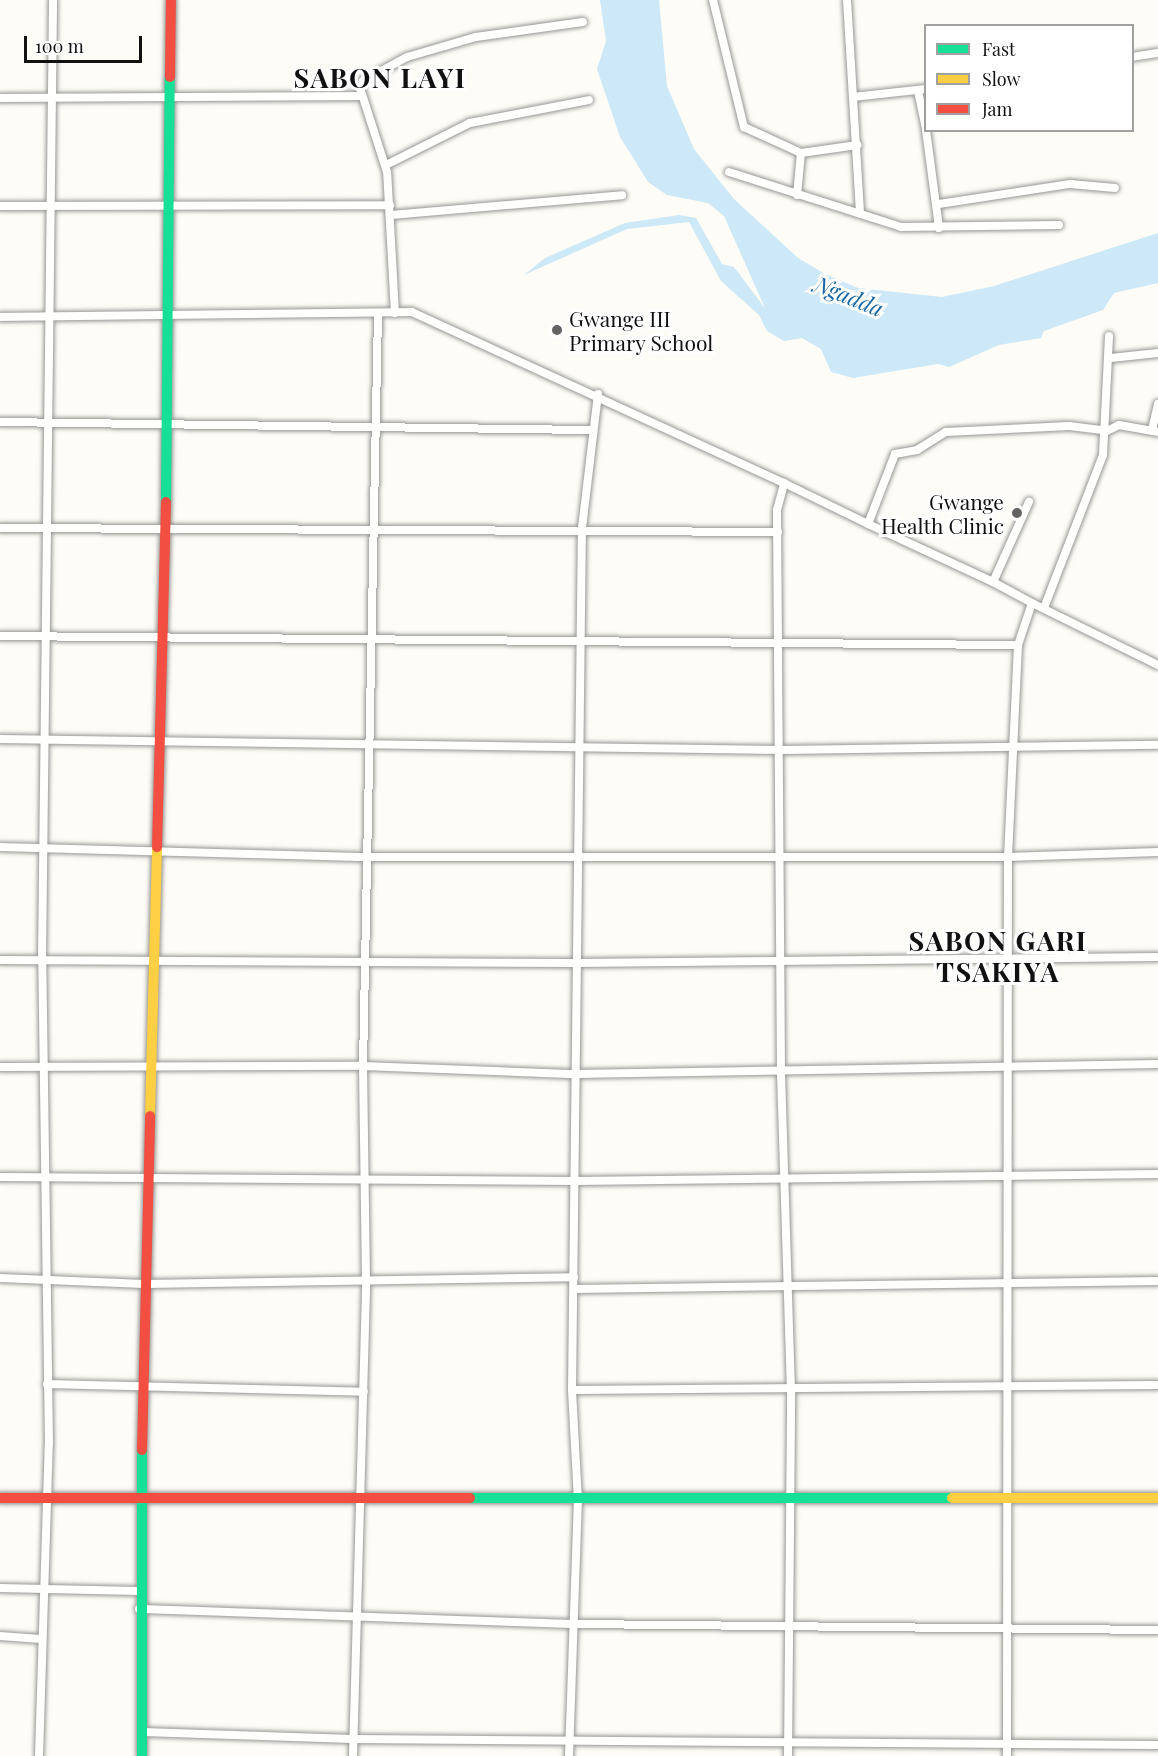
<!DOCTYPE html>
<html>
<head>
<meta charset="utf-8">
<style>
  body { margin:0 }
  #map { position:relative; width:1158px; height:1756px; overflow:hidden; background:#fdfcf7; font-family:"Playfair Display",serif }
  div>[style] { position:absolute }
  .water>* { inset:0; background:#cde8f7 }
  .roads { filter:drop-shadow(0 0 2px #979795) drop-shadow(0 0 2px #979795) }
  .street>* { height:8px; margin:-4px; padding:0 4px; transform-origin:4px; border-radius:4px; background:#fffffe }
  .fast>* { height:10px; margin:-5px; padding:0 5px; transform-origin:5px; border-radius:5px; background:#16e098 }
  .slow>* { height:10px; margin:-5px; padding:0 5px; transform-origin:5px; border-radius:5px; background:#ffcf43 }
  .jam>* { height:10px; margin:-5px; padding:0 5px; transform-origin:5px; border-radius:5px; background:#f24e42 }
  .dots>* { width:16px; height:16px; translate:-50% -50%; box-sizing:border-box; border:3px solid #fff; border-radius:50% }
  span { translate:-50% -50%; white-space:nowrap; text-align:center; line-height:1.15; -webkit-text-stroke:6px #fff; paint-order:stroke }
  .poi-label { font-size:21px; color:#111 }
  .left { translate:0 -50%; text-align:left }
  .right { translate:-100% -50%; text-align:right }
  .water-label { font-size:22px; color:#1768a6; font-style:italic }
  .district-label { font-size:27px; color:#111; font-weight:700; letter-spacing:1.5px }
  .legend { position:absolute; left:924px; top:24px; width:210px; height:108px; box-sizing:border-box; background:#fff; border:2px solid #a0a0a0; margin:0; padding:8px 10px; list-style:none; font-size:18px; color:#111 }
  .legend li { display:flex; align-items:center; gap:12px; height:30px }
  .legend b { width:30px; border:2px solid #a0a0a0 }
  .scale { position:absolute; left:24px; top:36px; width:118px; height:27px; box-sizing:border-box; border:3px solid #111; border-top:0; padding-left:8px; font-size:18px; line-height:21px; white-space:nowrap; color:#111; -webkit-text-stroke:4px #fff; paint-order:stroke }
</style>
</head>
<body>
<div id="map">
  <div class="water">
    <div style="clip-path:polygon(600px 0,659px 0,667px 86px,694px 149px,734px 199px,798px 258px,825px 274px,858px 288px,942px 297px,994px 286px,1158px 233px,1158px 283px,1114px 293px,1103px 310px,1044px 331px,1041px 338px,999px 345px,949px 367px,938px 364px,853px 378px,831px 372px,821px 349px,802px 338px,784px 341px,767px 331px,759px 315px,721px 281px,689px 222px,627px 229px,524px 275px,545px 258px,625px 223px,679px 215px,696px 218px,722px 264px,734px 267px,765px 308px,724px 216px,708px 203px,667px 195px,648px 182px,620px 137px,597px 69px,606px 41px)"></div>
  </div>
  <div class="roads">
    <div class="street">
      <div style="left:713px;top:0;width:131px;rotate:76.3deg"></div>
      <div style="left:744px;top:127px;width:63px;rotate:24.5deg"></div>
      <div style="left:801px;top:153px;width:57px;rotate:-8.1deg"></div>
      <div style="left:847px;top:0;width:214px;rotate:86.5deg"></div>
      <div style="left:1132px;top:57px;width:26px;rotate:-9deg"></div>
      <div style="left:918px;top:91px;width:40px;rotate:78deg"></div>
      <div style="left:853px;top:97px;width:73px;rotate:-6.3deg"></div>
      <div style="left:0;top:98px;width:362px;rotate:-0.3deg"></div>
      <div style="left:926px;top:130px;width:99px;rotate:82.4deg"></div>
      <div style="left:386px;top:165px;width:94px;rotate:-26.6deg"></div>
      <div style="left:470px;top:123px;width:121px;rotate:-10.9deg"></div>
      <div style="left:729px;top:172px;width:181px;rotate:17.7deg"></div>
      <div style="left:901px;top:227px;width:158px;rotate:-0.7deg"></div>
      <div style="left:797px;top:195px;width:42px;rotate:-84.6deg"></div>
      <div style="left:939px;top:204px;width:133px;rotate:-8.7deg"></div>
      <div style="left:1070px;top:184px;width:45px;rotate:5.1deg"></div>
      <div style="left:0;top:206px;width:390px;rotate:-0.1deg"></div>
      <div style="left:391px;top:215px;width:232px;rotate:-4.9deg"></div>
      <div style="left:395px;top:313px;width:141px;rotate:-93.2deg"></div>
      <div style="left:387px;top:172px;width:88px;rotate:-107.8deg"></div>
      <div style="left:360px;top:88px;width:8px;rotate:-67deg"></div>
      <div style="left:363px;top:81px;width:50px;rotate:-28.6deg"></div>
      <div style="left:407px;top:57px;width:72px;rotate:-16.2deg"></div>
      <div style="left:476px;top:37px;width:108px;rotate:-8deg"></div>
      <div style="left:0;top:317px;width:412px;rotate:-0.7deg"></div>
      <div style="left:412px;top:312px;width:409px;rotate:24.7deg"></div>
      <div style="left:1111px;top:358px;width:47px;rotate:-6.1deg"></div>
      <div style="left:0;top:422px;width:590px;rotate:0.78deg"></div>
      <div style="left:1152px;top:430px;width:27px;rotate:-77deg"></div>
      <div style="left:0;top:528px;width:778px;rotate:0.29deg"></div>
      <div style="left:993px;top:582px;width:138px;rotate:-155.1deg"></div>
      <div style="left:868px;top:524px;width:75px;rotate:-68.9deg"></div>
      <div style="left:895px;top:454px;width:22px;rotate:-10deg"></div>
      <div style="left:917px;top:450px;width:34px;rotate:-32deg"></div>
      <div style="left:946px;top:432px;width:123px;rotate:-2.8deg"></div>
      <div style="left:1069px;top:426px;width:38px;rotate:7deg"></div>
      <div style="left:1107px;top:431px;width:13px;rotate:-27deg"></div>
      <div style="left:1119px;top:425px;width:40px;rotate:10deg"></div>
      <div style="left:1032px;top:603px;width:140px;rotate:26.2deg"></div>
      <div style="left:1044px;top:608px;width:164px;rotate:-68.9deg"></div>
      <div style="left:1103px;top:455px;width:119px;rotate:-87.1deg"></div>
      <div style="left:0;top:636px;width:1018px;rotate:0.51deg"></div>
      <div style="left:0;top:739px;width:781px;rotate:0.81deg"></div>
      <div style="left:781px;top:750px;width:377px;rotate:-0.8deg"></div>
      <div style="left:0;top:847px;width:368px;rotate:1.6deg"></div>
      <div style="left:368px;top:857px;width:640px"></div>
      <div style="left:1008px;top:857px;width:150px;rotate:-1.9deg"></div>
      <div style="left:0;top:960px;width:577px;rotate:0.3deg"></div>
      <div style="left:577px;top:963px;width:581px;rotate:-0.59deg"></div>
      <div style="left:0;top:1067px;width:363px;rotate:-0.2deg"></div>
      <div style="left:363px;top:1066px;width:213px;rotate:2.2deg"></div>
      <div style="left:576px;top:1074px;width:582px;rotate:-0.98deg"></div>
      <div style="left:0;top:1177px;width:576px;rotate:0.4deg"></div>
      <div style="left:576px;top:1181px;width:582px;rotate:-0.69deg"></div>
      <div style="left:0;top:1278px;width:144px;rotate:2.4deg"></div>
      <div style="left:144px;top:1284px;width:430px;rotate:-0.9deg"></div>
      <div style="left:574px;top:1289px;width:584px;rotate:-0.78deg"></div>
      <div style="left:47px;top:1384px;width:317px;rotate:1.4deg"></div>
      <div style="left:572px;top:1390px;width:586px;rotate:-0.49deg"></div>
      <div style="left:0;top:1588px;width:138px;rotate:1.2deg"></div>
      <div style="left:139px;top:1609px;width:436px;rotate:2deg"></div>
      <div style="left:575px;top:1624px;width:583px;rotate:0.59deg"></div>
      <div style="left:0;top:1636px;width:41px;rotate:4.2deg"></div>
      <div style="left:143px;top:1732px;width:210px;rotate:1.9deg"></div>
      <div style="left:353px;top:1739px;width:805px;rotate:0.43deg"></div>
      <div style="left:39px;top:1756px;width:313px;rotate:-88.2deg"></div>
      <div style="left:49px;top:1443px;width:483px;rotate:-90.8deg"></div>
      <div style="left:42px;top:960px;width:960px;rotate:-89.34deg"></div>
      <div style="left:353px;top:1756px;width:475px;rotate:-88.4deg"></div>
      <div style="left:366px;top:1281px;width:215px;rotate:-90.8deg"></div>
      <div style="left:363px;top:1066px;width:751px;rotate:-88.86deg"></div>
      <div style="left:569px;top:1756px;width:255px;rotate:-88deg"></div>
      <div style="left:578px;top:1501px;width:111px;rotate:-93.1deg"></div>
      <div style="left:572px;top:1390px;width:862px;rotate:-89.34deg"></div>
      <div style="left:582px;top:528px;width:135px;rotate:-83.2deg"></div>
      <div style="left:788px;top:1756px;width:364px;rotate:-89.5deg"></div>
      <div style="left:791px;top:1392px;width:321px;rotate:-91.8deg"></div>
      <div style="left:781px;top:1071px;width:561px;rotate:-90.41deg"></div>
      <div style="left:777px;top:510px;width:28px;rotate:-75deg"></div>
      <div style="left:784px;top:483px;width:93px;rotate:26deg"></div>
      <div style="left:1007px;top:1756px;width:899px;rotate:-89.94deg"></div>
      <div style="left:1008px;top:857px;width:212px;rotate:-87.3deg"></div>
      <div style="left:1018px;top:645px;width:44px;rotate:-71.6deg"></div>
      <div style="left:1032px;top:603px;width:44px;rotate:-151.7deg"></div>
      <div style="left:993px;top:582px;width:88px;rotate:-65.8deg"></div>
    </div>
    <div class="fast">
      <div style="left:166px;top:502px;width:425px;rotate:-89.5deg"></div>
      <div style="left:142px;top:1450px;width:306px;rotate:90deg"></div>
      <div style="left:470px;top:1498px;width:482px"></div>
    </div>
    <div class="slow">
      <div style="left:150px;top:1116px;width:269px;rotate:-88.5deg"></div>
      <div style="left:952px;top:1498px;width:206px"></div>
    </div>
    <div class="jam">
      <div style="left:170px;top:77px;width:77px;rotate:-89.3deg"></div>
      <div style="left:157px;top:847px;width:345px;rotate:-88.5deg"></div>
      <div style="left:142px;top:1450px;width:334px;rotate:-88.6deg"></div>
      <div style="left:0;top:1498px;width:470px"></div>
    </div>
  </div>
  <div class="dots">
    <div style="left:557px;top:330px;background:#646362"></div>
    <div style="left:1017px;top:513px;background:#646362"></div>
  </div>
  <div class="poi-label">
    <span class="left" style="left:569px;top:330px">Gwange III<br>Primary School</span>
    <span class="right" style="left:1004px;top:513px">Gwange<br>Health Clinic</span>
  </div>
  <div class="water-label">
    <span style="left:849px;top:296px;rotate:22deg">Ngadda</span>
  </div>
  <div class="district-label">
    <span style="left:380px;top:78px">SABON LAYI</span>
    <span style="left:998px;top:956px">SABON GARI<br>TSAKIYA</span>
  </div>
  <ul class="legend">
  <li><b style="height:8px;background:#16e098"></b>Fast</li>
  <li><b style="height:8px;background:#ffcf43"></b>Slow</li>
  <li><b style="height:8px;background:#f24e42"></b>Jam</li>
  </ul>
  <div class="scale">100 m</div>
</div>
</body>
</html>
